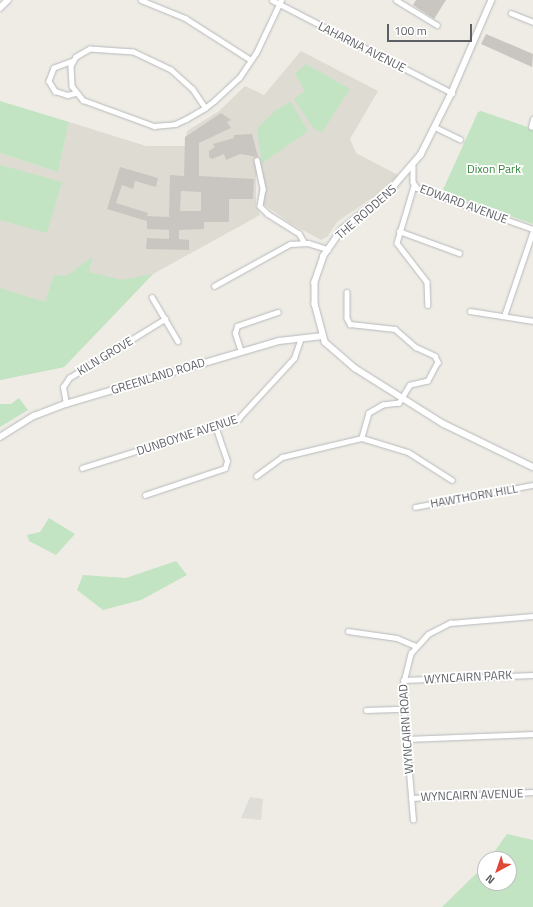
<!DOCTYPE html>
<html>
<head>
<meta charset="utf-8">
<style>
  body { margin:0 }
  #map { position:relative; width:533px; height:907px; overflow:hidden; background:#eeece4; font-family:"Titillium Web",sans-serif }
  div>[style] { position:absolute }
  .industrial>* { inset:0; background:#dfddd8 }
  .education>* { inset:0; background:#dddbd2 }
  .green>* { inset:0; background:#c2e4c2 }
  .building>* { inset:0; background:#c9c6c1 }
  .roads { filter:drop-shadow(0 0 1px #b6b9bd) drop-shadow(0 0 1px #b6b9bd) }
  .minor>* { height:4.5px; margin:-2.25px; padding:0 2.25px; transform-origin:2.25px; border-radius:2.25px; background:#fff }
  .tertiary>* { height:5.5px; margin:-2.75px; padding:0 2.75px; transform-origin:2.75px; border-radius:2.75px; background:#fff }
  span { translate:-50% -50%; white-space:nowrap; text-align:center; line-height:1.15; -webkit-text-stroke:3.5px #fff; paint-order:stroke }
  .street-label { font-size:12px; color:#5c5f64 }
  .park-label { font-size:12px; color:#3a843f }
  .north { position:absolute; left:477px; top:851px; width:40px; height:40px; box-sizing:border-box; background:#fff; border:1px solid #bebfc1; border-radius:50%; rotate:220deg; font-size:11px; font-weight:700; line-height:16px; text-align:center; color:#5c5f64 }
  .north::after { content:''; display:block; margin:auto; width:14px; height:18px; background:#e04838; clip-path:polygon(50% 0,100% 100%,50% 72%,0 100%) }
  .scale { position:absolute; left:387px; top:24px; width:85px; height:18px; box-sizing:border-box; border:2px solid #5c5f64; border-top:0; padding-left:5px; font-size:12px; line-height:14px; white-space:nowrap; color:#5c5f64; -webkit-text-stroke:3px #fff; paint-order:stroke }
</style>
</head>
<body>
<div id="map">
  <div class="industrial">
    <div style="clip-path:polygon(250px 797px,263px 799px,261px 820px,241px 818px)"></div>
  </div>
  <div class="education">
    <div style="clip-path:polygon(301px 51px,378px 91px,350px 139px,356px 153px,398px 175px,382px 191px,337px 222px,327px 237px,321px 240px,290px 223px,262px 203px,265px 185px,262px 172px,256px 176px,256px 206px,260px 215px,153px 274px,64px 367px,0 380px,0 153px,58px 172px,69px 122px,146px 146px,185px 146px,187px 131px,219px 111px,245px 86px,264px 95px)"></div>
  </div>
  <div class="green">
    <div style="clip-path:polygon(306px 64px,350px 89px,322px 132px,314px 129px,294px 99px,305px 91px,295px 74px)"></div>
    <div style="clip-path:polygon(0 101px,69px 122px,58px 172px,0 153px)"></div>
    <div style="clip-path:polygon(291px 102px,308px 131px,262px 163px,257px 129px,276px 110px)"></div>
    <div style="clip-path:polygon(481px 111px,533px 129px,533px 224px,442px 192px,478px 112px)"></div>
    <div style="clip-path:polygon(0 165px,62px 182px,47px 233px,0 220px)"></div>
    <div style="clip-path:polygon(92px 257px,89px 272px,122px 280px,153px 274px,64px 367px,0 380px,0 288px,45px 302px,54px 275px,67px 276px)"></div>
    <div style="clip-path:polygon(19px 398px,28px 410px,0 427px,0 404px,11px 404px)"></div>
    <div style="clip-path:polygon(49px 518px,75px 534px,56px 555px,29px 541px,27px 535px,40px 532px)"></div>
    <div style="clip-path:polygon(176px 561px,187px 575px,141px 600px,103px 610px,77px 590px,83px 575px,126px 578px)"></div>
    <div style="clip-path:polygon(507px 834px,533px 840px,533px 907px,442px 907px,485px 865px,485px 883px,509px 883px,509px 859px,489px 859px)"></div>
  </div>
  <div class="building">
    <div style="clip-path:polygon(416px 0,446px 0,434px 19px,413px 5px)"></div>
    <div style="clip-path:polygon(486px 34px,533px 54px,532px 67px,481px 44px)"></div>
    <div style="clip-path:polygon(evenodd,221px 113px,231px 120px,227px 122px,231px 128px,199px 143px,199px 176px,254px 179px,253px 199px,229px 199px,229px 222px,204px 222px,204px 229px,179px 230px,179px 239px,189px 240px,189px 250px,146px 249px,147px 238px,169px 239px,169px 230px,147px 229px,147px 221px,107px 209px,120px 167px,158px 178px,156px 187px,135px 181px,133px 189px,122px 185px,116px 203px,148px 213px,147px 216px,169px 217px,170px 175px,184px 176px,185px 137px,221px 113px,181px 191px,201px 192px,201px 211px,180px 211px,181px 191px)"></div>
    <div style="clip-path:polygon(252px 134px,258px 157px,240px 154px,226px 160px,224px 154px,212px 159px,209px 157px,209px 151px,215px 147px,213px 144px,234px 138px,234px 135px)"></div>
  </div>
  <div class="roads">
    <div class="minor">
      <div style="left:141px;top:0;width:48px;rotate:22.2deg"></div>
      <div style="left:185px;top:18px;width:78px;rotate:32.5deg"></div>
      <div style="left:272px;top:0;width:203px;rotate:27.3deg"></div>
      <div style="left:396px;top:0;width:48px;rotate:31.4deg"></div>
      <div style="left:511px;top:13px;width:24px;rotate:22deg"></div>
      <div style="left:73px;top:61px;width:20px;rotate:160deg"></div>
      <div style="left:54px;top:68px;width:14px;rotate:111deg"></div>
      <div style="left:49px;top:81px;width:12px;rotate:59deg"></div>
      <div style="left:55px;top:91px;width:13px;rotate:18deg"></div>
      <div style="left:67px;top:95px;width:9px;rotate:-13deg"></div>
      <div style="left:205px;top:108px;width:23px;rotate:-124deg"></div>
      <div style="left:192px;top:89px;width:28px;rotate:-138deg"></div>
      <div style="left:171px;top:70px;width:42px;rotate:-154.7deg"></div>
      <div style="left:133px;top:52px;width:43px;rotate:-176deg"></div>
      <div style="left:90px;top:49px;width:16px;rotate:150deg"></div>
      <div style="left:76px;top:57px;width:10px;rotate:119deg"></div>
      <div style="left:71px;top:66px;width:20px;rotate:87deg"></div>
      <div style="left:72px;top:86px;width:18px;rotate:52deg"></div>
      <div style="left:83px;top:100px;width:76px;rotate:20.1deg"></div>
      <div style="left:154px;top:126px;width:21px;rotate:-5deg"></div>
      <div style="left:175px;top:124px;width:12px;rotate:-24deg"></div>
      <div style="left:186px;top:119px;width:22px;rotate:-30deg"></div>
      <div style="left:205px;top:108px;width:11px;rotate:-38deg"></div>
      <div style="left:214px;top:101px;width:34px;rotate:-43deg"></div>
      <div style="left:239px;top:78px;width:30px;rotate:-56deg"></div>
      <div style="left:256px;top:53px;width:59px;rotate:-64.7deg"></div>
      <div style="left:435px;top:127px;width:28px;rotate:26deg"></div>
      <div style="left:531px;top:127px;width:8px;rotate:-76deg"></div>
      <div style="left:257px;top:160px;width:30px;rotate:78deg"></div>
      <div style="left:263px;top:189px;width:17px;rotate:100deg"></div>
      <div style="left:260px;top:206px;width:11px;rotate:45deg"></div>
      <div style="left:268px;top:214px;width:36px;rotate:32deg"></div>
      <div style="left:299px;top:233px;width:10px;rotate:61deg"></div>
      <div style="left:413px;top:166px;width:16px;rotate:90deg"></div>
      <div style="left:413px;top:182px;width:7px;rotate:56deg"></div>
      <div style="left:417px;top:188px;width:123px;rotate:19.5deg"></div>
      <div style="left:414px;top:186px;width:59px;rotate:106.6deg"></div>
      <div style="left:397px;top:243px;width:49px;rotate:52.4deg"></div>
      <div style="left:427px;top:282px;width:23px;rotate:88deg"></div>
      <div style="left:399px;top:231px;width:64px;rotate:20.1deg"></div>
      <div style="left:214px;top:286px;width:87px;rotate:-28.9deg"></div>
      <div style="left:290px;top:244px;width:18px;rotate:-3deg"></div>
      <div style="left:308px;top:243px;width:21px;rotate:17deg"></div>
      <div style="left:347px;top:292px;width:26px;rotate:90deg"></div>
      <div style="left:347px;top:318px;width:7px;rotate:63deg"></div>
      <div style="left:350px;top:324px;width:45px;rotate:6.3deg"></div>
      <div style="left:395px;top:329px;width:28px;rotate:41deg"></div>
      <div style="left:416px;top:347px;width:21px;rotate:25deg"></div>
      <div style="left:435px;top:356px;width:7px;rotate:63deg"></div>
      <div style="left:438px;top:362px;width:21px;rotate:118deg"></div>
      <div style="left:428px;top:381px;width:18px;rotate:167deg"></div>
      <div style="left:410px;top:385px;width:21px;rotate:121deg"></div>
      <div style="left:399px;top:403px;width:16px;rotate:173deg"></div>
      <div style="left:383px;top:405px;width:16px;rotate:150deg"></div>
      <div style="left:369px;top:413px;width:26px;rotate:106deg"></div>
      <div style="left:152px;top:297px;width:51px;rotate:59.4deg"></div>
      <div style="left:470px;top:311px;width:64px;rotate:9deg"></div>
      <div style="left:504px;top:316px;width:90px;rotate:-71.2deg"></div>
      <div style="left:241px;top:352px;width:20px;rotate:-108deg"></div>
      <div style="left:235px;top:333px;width:7px;rotate:-74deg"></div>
      <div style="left:237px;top:326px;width:43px;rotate:-18.9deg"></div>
      <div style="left:66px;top:404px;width:17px;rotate:-100deg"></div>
      <div style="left:63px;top:387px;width:11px;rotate:-56deg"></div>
      <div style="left:69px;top:378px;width:113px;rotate:-31.6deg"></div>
      <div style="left:82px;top:468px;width:164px;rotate:-17.4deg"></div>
      <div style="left:238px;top:419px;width:83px;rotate:-47.4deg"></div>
      <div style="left:294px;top:358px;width:21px;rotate:-71deg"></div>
      <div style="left:256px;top:476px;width:32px;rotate:-36deg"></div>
      <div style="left:282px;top:457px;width:82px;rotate:-13.4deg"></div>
      <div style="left:362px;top:438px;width:48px;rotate:16.9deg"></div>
      <div style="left:408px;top:452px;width:52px;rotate:32.5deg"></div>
      <div style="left:145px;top:495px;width:84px;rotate:-18.6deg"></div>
      <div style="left:225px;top:468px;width:7px;rotate:-74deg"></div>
      <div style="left:227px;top:461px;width:36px;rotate:-109deg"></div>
      <div style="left:415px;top:507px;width:120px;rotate:-10.6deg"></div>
      <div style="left:348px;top:631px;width:49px;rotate:8.1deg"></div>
      <div style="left:397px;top:638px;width:21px;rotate:23deg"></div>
      <div style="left:403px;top:680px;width:130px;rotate:-2.2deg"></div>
      <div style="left:366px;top:710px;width:38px;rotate:-2deg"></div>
      <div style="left:406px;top:739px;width:127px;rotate:-2.3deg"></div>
      <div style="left:411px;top:798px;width:122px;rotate:-2.8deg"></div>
      <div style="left:413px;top:820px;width:132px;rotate:-94.8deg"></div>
      <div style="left:402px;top:688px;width:36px;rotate:-76deg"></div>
      <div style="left:411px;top:653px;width:25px;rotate:-48deg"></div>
      <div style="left:428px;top:634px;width:25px;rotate:-27deg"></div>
      <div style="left:450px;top:623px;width:83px;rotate:-4.8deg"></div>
    </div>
    <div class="tertiary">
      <div style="left:492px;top:0;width:101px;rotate:113.3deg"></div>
      <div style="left:452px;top:93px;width:69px;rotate:116.6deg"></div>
      <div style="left:421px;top:155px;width:49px;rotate:130.9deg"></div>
      <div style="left:389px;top:192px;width:60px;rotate:141deg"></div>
      <div style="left:342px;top:230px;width:32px;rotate:125deg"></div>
      <div style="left:324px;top:256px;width:28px;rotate:109deg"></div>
      <div style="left:315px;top:282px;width:22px;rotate:90deg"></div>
      <div style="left:315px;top:304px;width:39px;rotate:75deg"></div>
      <div style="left:325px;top:342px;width:40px;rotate:41deg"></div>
      <div style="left:355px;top:368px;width:105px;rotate:32.2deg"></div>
      <div style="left:444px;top:424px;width:99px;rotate:25.8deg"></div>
      <div style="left:0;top:8px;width:11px;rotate:-45deg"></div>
      <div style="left:0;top:437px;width:40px;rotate:-32deg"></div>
      <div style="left:34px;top:416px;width:34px;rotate:-21deg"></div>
      <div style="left:66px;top:404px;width:222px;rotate:-16.5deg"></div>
      <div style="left:279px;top:341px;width:44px;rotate:-6.5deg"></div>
    </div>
  </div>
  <div class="street-label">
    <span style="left:362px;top:47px;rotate:27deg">LAHARNA AVENUE</span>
    <span style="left:464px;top:204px;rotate:20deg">EDWARD AVENUE</span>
    <span style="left:366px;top:212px;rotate:-41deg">THE RODDENS</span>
    <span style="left:105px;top:356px;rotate:-31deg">KILN GROVE</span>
    <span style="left:158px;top:376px;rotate:-17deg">GREENLAND ROAD</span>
    <span style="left:187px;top:435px;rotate:-18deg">DUNBOYNE AVENUE</span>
    <span style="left:474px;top:496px;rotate:-10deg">HAWTHORN HILL</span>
    <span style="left:468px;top:677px;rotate:-3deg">WYNCAIRN PARK</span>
    <span style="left:406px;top:729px;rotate:-94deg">WYNCAIRN ROAD</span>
    <span style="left:472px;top:795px;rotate:-2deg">WYNCAIRN AVENUE</span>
  </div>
  <div class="park-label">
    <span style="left:494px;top:169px">Dixon Park</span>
  </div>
  <div class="north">N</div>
  <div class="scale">100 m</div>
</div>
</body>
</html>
